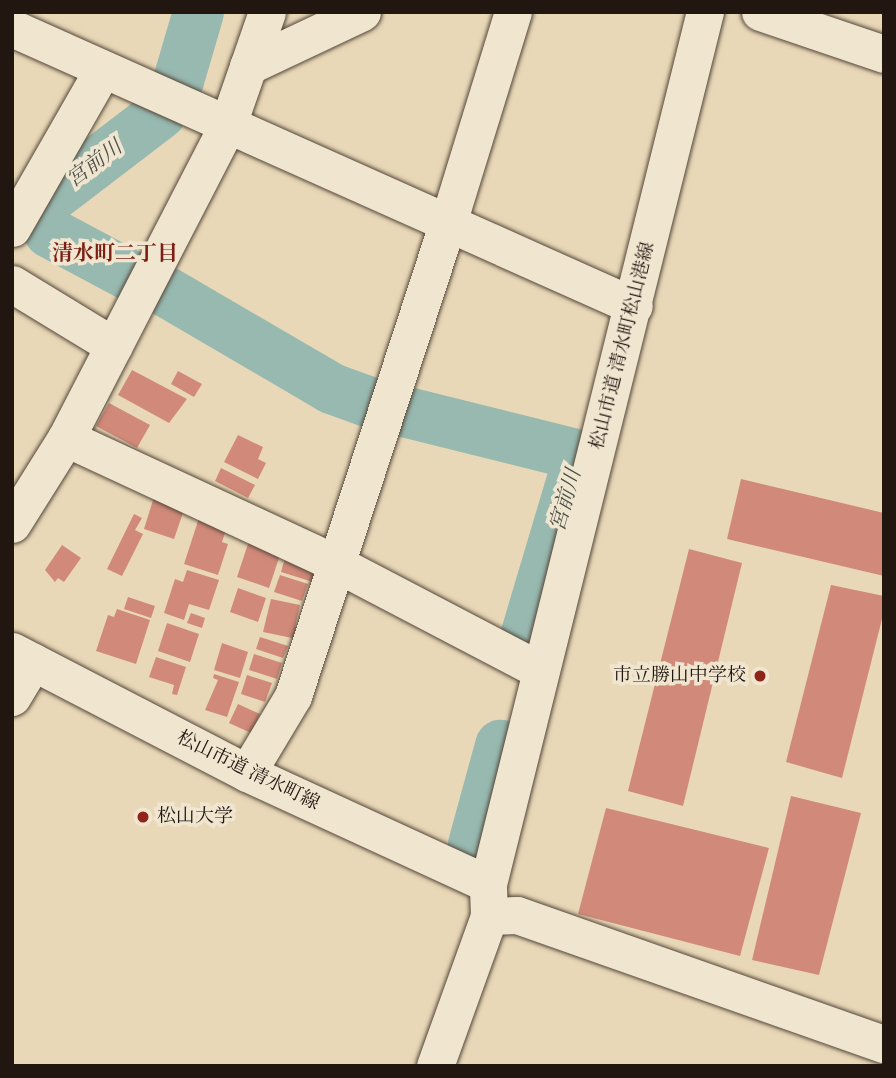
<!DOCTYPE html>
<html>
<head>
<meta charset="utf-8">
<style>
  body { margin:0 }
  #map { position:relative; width:896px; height:1078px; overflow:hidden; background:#e8d8b7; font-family:"IM FELL French Canon","Noto Serif JP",serif }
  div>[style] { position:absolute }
  .river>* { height:51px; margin:-25.5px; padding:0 25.5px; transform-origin:25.5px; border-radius:25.5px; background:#97b9b0 }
  .building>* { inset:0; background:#d18a79 }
  .roads { filter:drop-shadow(0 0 2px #54463a) drop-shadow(0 0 2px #54463a) }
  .minor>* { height:37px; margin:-18.5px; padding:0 18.5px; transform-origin:18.5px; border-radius:18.5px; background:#f0e6d0 }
  .dots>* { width:19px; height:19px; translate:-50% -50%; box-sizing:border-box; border:4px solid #f0e6d0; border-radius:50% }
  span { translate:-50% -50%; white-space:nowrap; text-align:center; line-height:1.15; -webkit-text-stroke:7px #f0e6d0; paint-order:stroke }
  .street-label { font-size:19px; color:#221611 }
  .poi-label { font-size:19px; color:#221611 }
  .right { translate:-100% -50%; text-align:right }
  .left { translate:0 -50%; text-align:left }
  .water-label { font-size:21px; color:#4b4f49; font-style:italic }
  .neighbourhood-label { font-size:21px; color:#7a1f14; font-weight:700 }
  .frame { position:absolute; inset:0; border:14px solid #221611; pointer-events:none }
</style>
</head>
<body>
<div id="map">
  <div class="river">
    <div style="left:176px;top:87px;width:78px;rotate:-73.7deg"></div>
    <div style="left:39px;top:221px;width:21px;rotate:-73deg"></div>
    <div style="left:45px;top:201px;width:145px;rotate:-37.4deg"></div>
    <div style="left:49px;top:232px;width:98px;rotate:28.1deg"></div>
    <div style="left:167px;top:292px;width:190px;rotate:30.3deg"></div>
    <div style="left:331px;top:388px;width:50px;rotate:19.9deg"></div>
    <div style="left:403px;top:411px;width:181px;rotate:14deg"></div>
    <div style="left:579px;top:455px;width:192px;rotate:106.6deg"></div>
    <div style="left:473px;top:844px;width:103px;rotate:-74.7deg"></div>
  </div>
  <div class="building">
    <div style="clip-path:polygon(132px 370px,187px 399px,169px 423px,118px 395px)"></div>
    <div style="clip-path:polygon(178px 371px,202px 384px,194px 397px,171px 384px)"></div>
    <div style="clip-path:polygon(109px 403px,150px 425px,137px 448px,96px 426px)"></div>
    <div style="clip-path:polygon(238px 435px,263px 447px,258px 459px,266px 463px,258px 479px,224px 462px)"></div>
    <div style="clip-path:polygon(221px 468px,255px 485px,248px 498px,215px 481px)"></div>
    <div style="clip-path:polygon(741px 479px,884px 513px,884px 576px,727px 539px)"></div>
    <div style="clip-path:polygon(154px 497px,185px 507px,174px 539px,144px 529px)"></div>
    <div style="clip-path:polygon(134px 514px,142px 518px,135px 530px,143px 534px,122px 576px,107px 569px)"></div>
    <div style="clip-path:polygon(199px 518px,227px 527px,222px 542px,228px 544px,218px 575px,184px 564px)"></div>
    <div style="clip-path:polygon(251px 535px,283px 546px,269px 588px,237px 577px)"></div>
    <div style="clip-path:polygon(62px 545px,81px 558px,64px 582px,58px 578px,55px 582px,45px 570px)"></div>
    <div style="clip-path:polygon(689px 549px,742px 563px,683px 806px,628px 791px)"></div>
    <div style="clip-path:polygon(285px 558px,317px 569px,313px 582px,281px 572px)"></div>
    <div style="clip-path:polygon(187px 570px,219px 580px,209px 610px,189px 604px,184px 620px,164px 613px,175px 579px,183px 582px)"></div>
    <div style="clip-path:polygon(280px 575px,308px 584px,302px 601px,274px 592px)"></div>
    <div style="clip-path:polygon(831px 585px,884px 596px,884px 611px,842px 778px,786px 762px)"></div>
    <div style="clip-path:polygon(238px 588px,266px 598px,258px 622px,230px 612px)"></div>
    <div style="clip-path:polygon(128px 597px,155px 606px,151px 618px,124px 609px)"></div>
    <div style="clip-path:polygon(271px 599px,300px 605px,295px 627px,300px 628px,297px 639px,263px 632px)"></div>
    <div style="clip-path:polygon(117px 609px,150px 620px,136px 664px,96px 651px,108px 615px,114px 617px)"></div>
    <div style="clip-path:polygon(191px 613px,205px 618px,202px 628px,187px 623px)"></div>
    <div style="clip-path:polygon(167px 623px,199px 634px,190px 662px,158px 651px)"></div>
    <div style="clip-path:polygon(260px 637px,288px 646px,283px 658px,256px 649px)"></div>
    <div style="clip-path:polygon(222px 643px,248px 652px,240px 678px,214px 670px)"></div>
    <div style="clip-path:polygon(254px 654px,282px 663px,277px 679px,249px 670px)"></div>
    <div style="clip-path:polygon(156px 657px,186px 667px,177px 695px,172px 694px,174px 685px,149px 677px)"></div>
    <div style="clip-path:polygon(214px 674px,239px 682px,227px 717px,205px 710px,218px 680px,213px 678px)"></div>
    <div style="clip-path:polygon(247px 675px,272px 683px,265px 702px,241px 694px)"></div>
    <div style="clip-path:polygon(238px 704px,260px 714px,251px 733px,229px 723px)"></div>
    <div style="clip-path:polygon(791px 796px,861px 813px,819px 975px,752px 960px)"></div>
    <div style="clip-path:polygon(606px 808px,769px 848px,740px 956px,578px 914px)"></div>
  </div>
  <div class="roads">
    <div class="minor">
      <div style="left:760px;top:12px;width:131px;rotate:18.7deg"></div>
      <div style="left:12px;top:28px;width:681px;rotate:24.08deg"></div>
      <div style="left:248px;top:66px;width:126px;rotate:-25.3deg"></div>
      <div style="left:12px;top:228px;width:183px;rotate:-60.2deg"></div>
      <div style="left:12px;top:284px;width:119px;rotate:31.3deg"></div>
      <div style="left:66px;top:438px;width:297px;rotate:24.9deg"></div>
      <div style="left:335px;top:563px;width:231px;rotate:27.6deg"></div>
      <div style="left:12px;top:524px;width:102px;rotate:-57.9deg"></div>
      <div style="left:66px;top:438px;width:353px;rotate:-62.7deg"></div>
      <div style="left:228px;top:124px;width:119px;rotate:-70.8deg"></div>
      <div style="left:12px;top:651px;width:265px;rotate:27.4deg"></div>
      <div style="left:247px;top:773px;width:265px;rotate:24.7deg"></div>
      <div style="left:12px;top:697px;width:41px;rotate:-59deg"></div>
      <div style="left:247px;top:773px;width:90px;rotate:-59.1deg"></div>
      <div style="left:293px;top:696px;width:498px;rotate:-71.9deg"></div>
      <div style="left:448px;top:223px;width:221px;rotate:-72.9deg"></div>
      <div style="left:489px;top:916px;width:28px;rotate:-2deg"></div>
      <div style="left:517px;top:915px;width:389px;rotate:19.4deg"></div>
      <div style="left:435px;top:1066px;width:159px;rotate:-70.2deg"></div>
      <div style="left:489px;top:916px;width:32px;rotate:-92deg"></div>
      <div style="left:488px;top:884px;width:899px;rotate:-76.03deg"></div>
    </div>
  </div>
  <div class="dots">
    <div style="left:760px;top:676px;background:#8f2418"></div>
    <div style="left:143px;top:817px;background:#8f2418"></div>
  </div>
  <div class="street-label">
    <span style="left:623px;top:346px;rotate:-76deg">松山市道 清水町松山港線</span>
    <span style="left:248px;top:771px;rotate:26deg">松山市道 清水町線</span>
  </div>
  <div class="poi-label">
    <span class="right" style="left:746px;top:676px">市立勝山中学校</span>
    <span class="left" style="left:157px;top:817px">松山大学</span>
  </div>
  <div class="water-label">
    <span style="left:94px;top:163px;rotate:-37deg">宮前川</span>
    <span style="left:565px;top:500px;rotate:-74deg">宮前川</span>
  </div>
  <div class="neighbourhood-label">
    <span style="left:115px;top:253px">清水町二丁目</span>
  </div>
  <div class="frame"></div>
</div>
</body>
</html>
